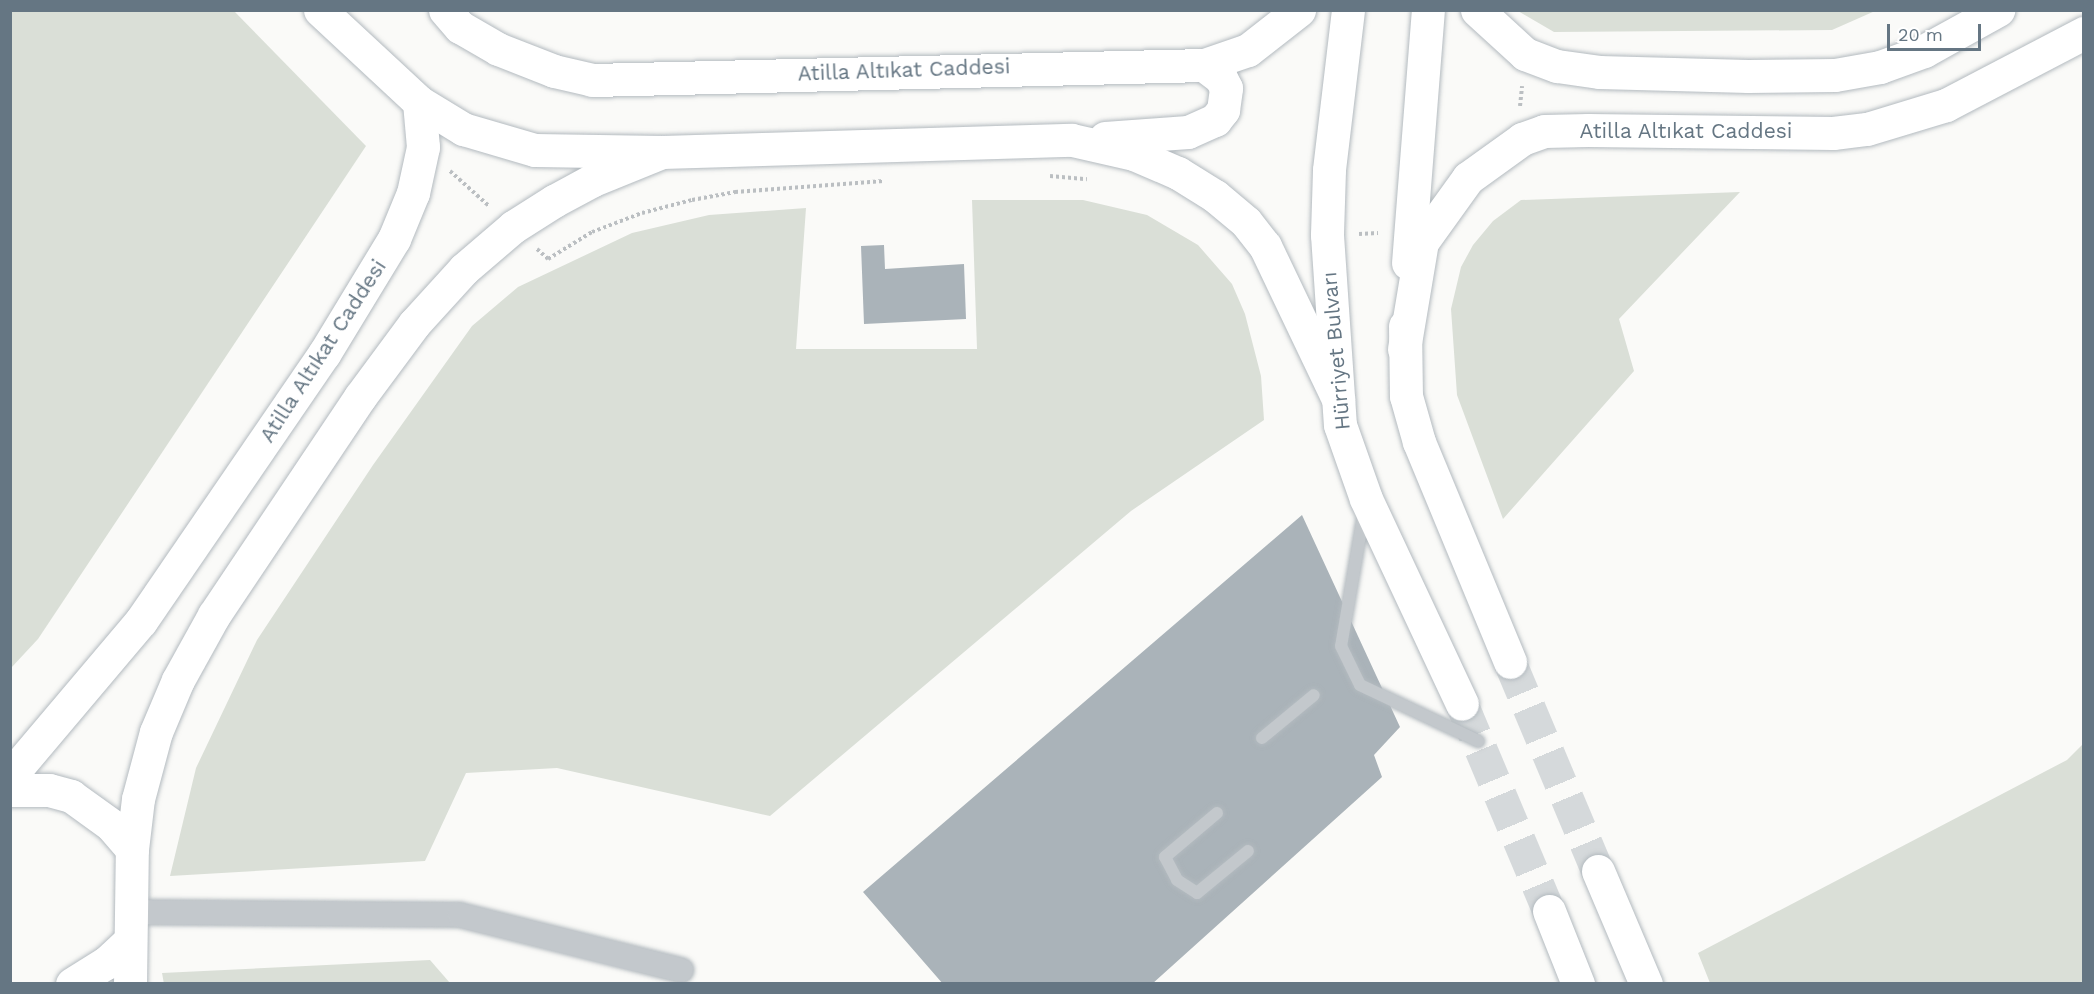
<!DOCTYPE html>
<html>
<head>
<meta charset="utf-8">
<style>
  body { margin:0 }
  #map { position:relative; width:2094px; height:994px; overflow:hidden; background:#fafaf8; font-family:"Work Sans",sans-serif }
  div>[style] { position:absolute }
  .green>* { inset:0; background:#dadfd7 }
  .building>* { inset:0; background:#aab3b9 }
  .primary-tunnel>* { height:33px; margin-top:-16.5px; transform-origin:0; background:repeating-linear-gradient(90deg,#d5d9db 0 33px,transparent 0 49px) }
  .path>* { height:4px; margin-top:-2px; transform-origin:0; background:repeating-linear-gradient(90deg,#bbbfc2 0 3px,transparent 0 6px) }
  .roads { filter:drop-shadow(0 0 2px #b3babf) drop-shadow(0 0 2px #b3babf) }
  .lane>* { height:12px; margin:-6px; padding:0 6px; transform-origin:6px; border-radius:6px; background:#c3c8cc }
  .street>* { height:24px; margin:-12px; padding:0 12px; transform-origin:12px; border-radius:12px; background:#c3c8cc }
  .secondary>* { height:33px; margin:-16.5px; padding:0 16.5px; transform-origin:16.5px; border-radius:16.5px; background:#fff }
  .primary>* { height:33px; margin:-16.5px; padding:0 16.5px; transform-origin:16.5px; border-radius:16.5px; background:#fff }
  span { translate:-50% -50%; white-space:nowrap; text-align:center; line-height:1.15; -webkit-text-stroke:6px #fff; paint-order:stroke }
  .street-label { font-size:21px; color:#657683 }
  .frame { position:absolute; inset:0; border:12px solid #657683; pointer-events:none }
  .scale { position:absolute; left:1887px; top:24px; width:94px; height:27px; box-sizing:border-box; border:3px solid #657683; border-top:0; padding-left:8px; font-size:18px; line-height:21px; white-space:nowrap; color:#657683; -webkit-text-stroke:4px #fff; paint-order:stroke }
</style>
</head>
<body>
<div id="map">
  <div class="green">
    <div style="clip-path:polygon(11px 10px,234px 11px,366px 146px,38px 639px,11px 668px)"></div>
    <div style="clip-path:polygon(1518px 11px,1875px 11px,1832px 30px,1554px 32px)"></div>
    <div style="clip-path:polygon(1740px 192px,1619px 319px,1634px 371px,1503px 519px,1457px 395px,1451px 309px,1461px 267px,1473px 245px,1493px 221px,1521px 200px)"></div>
    <div style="clip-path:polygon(972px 200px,1083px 200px,1147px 215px,1198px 245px,1232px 284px,1245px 314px,1261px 376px,1264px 420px,1131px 511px,770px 816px,557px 768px,466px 773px,425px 861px,170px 876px,196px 768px,257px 640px,373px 465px,472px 326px,518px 287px,632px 233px,709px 215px,806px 208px,796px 349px,977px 349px)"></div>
    <div style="clip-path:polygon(2083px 744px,2083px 983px,1710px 983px,1698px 953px,2067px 760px)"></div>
    <div style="clip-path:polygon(430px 960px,450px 983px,164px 984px,162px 973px)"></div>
  </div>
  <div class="building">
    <div style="clip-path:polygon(884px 245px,885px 269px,964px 264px,966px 319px,864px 324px,861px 246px)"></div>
    <div style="clip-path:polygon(1302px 515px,1400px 727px,1374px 755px,1382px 777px,1152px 984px,943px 984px,863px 892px)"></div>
  </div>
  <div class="primary-tunnel">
    <div style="left:1510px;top:662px;width:227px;rotate:67.2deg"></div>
    <div style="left:1462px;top:704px;width:225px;rotate:67.2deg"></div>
  </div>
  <div class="path">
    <div style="left:1520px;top:106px;width:20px;rotate:-84deg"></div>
    <div style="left:450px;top:171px;width:52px;rotate:41.9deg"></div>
    <div style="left:1050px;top:176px;width:37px;rotate:5deg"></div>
    <div style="left:1359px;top:234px;width:19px;rotate:-3deg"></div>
    <div style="left:537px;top:249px;width:15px;rotate:42deg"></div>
    <div style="left:548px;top:259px;width:52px;rotate:-31.5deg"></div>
    <div style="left:592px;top:232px;width:53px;rotate:-20.8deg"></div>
    <div style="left:642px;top:213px;width:52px;rotate:-14.6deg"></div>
    <div style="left:692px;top:200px;width:44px;rotate:-10.5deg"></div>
    <div style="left:735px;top:192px;width:149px;rotate:-4.2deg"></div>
  </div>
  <div class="roads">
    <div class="lane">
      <div style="left:1364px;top:512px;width:136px;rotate:99.7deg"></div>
      <div style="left:1341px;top:646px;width:43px;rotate:64deg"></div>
      <div style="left:1360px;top:685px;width:131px;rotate:25.4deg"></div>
      <div style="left:1262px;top:738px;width:67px;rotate:-39.6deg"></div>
      <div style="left:1217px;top:813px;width:68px;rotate:139.8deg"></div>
      <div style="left:1165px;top:857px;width:26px;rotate:62deg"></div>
      <div style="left:1177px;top:880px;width:24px;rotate:33deg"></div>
      <div style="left:1197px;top:893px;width:66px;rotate:-39.5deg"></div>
    </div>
    <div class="street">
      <div style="left:130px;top:912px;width:330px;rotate:0.5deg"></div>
      <div style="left:460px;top:915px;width:228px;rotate:14deg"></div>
    </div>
    <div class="secondary">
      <div style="left:10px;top:776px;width:203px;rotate:-49.8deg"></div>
      <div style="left:141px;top:621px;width:324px;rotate:-55.6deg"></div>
      <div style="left:324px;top:354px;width:135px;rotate:-58.7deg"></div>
      <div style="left:394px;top:239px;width:50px;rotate:-67.6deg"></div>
      <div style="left:413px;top:193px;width:47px;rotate:-77.7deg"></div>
      <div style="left:423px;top:147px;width:45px;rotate:-95.1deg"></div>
      <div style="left:10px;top:790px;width:39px"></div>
      <div style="left:49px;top:790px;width:23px;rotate:15deg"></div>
      <div style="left:71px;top:796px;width:49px;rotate:35.9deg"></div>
      <div style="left:111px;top:825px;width:32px;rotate:49deg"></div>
      <div style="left:72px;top:984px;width:40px;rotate:-32deg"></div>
      <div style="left:106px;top:963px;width:33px;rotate:-43deg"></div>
      <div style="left:130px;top:984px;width:135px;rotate:-89.2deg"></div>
      <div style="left:132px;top:849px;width:50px;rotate:-83.2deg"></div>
      <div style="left:138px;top:799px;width:69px;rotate:-75deg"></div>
      <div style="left:156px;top:732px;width:56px;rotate:-67.1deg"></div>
      <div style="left:178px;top:680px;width:74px;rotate:-61deg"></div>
      <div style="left:214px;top:615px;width:262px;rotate:-56.2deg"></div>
      <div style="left:360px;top:397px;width:91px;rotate:-53.5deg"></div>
      <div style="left:414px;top:324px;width:74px;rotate:-47.7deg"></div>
      <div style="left:464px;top:269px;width:65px;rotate:-40.6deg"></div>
      <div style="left:513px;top:227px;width:49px;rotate:-32.4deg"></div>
      <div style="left:554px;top:201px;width:44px;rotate:-28.3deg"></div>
      <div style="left:593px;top:180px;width:74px;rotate:-22.1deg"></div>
    </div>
    <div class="primary">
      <div style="left:320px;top:10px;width:135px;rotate:42.9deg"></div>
      <div style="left:419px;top:102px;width:52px;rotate:31.5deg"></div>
      <div style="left:463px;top:129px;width:75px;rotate:16.3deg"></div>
      <div style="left:535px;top:150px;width:127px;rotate:0.9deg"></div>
      <div style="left:662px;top:152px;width:410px;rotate:-1.7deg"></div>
      <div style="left:1072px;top:140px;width:64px;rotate:12.7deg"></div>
      <div style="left:1134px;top:154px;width:48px;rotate:23.4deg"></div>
      <div style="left:1178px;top:173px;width:44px;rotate:31.9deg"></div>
      <div style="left:1215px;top:196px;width:40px;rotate:40deg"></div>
      <div style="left:1246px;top:222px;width:31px;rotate:52deg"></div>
      <div style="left:1265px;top:246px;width:170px;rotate:64.5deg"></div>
      <div style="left:445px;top:10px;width:23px;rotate:49deg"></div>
      <div style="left:460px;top:27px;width:44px;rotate:30.1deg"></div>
      <div style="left:498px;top:49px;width:60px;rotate:21.4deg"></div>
      <div style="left:554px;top:71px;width:39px;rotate:13deg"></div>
      <div style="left:592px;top:80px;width:612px;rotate:-1.4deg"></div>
      <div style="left:1204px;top:65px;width:46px;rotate:-18.8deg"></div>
      <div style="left:1248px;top:50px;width:65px;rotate:-38.1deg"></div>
      <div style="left:1348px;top:10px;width:161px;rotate:96.8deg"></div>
      <div style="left:1329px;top:170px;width:65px;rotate:91.8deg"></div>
      <div style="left:1327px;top:235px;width:190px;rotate:86.1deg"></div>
      <div style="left:1340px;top:425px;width:78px;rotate:70.6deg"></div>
      <div style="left:1366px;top:499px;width:226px;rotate:64.9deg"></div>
      <div style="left:1477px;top:10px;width:65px;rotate:42.5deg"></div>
      <div style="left:1525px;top:54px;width:34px;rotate:21deg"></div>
      <div style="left:1557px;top:66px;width:42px;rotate:8.1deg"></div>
      <div style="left:1599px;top:72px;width:149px;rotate:1.5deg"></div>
      <div style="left:1748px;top:76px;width:87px;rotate:-0.7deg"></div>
      <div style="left:1835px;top:75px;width:46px;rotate:-10.1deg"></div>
      <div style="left:1880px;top:67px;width:47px;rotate:-20deg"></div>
      <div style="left:1924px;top:51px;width:85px;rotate:-29deg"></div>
      <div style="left:1105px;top:138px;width:83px;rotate:-4.1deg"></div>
      <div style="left:1188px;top:132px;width:30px;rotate:-24deg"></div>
      <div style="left:1215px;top:120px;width:13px;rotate:-51deg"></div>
      <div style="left:1223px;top:110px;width:22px;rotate:-82deg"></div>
      <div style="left:1226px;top:88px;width:11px;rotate:-117deg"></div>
      <div style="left:1221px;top:78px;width:21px;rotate:-143deg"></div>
      <div style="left:1408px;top:263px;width:254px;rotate:-85.5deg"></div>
      <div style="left:1405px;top:326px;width:70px;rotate:89.2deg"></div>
      <div style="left:1406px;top:396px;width:48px;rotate:74.2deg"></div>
      <div style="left:1419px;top:442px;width:238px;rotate:67.5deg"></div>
      <div style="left:1404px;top:349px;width:109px;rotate:-80.5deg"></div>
      <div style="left:1422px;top:242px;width:79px;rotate:-54.3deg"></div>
      <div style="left:1468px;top:178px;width:67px;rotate:-35.8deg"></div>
      <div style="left:1522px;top:139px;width:23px;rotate:-20deg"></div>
      <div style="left:1544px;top:131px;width:44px;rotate:-1.3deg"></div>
      <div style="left:1588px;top:130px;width:245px;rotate:0.7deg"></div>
      <div style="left:1833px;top:133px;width:34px;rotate:-7deg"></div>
      <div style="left:1867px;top:129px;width:83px;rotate:-16.9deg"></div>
      <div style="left:1946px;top:105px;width:156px;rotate:-27.6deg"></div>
      <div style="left:1598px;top:871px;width:123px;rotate:67deg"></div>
      <div style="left:1549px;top:911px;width:79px;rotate:68.3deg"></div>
    </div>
  </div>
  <div class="street-label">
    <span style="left:904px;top:70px;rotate:-2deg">Atilla Altıkat Caddesi</span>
    <span style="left:1686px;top:131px">Atilla Altıkat Caddesi</span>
    <span style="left:323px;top:351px;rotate:-57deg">Atilla Altıkat Caddesi</span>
    <span style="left:1336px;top:351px;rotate:-95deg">Hürriyet Bulvarı</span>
  </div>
  <div class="frame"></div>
  <div class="scale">20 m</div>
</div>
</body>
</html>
